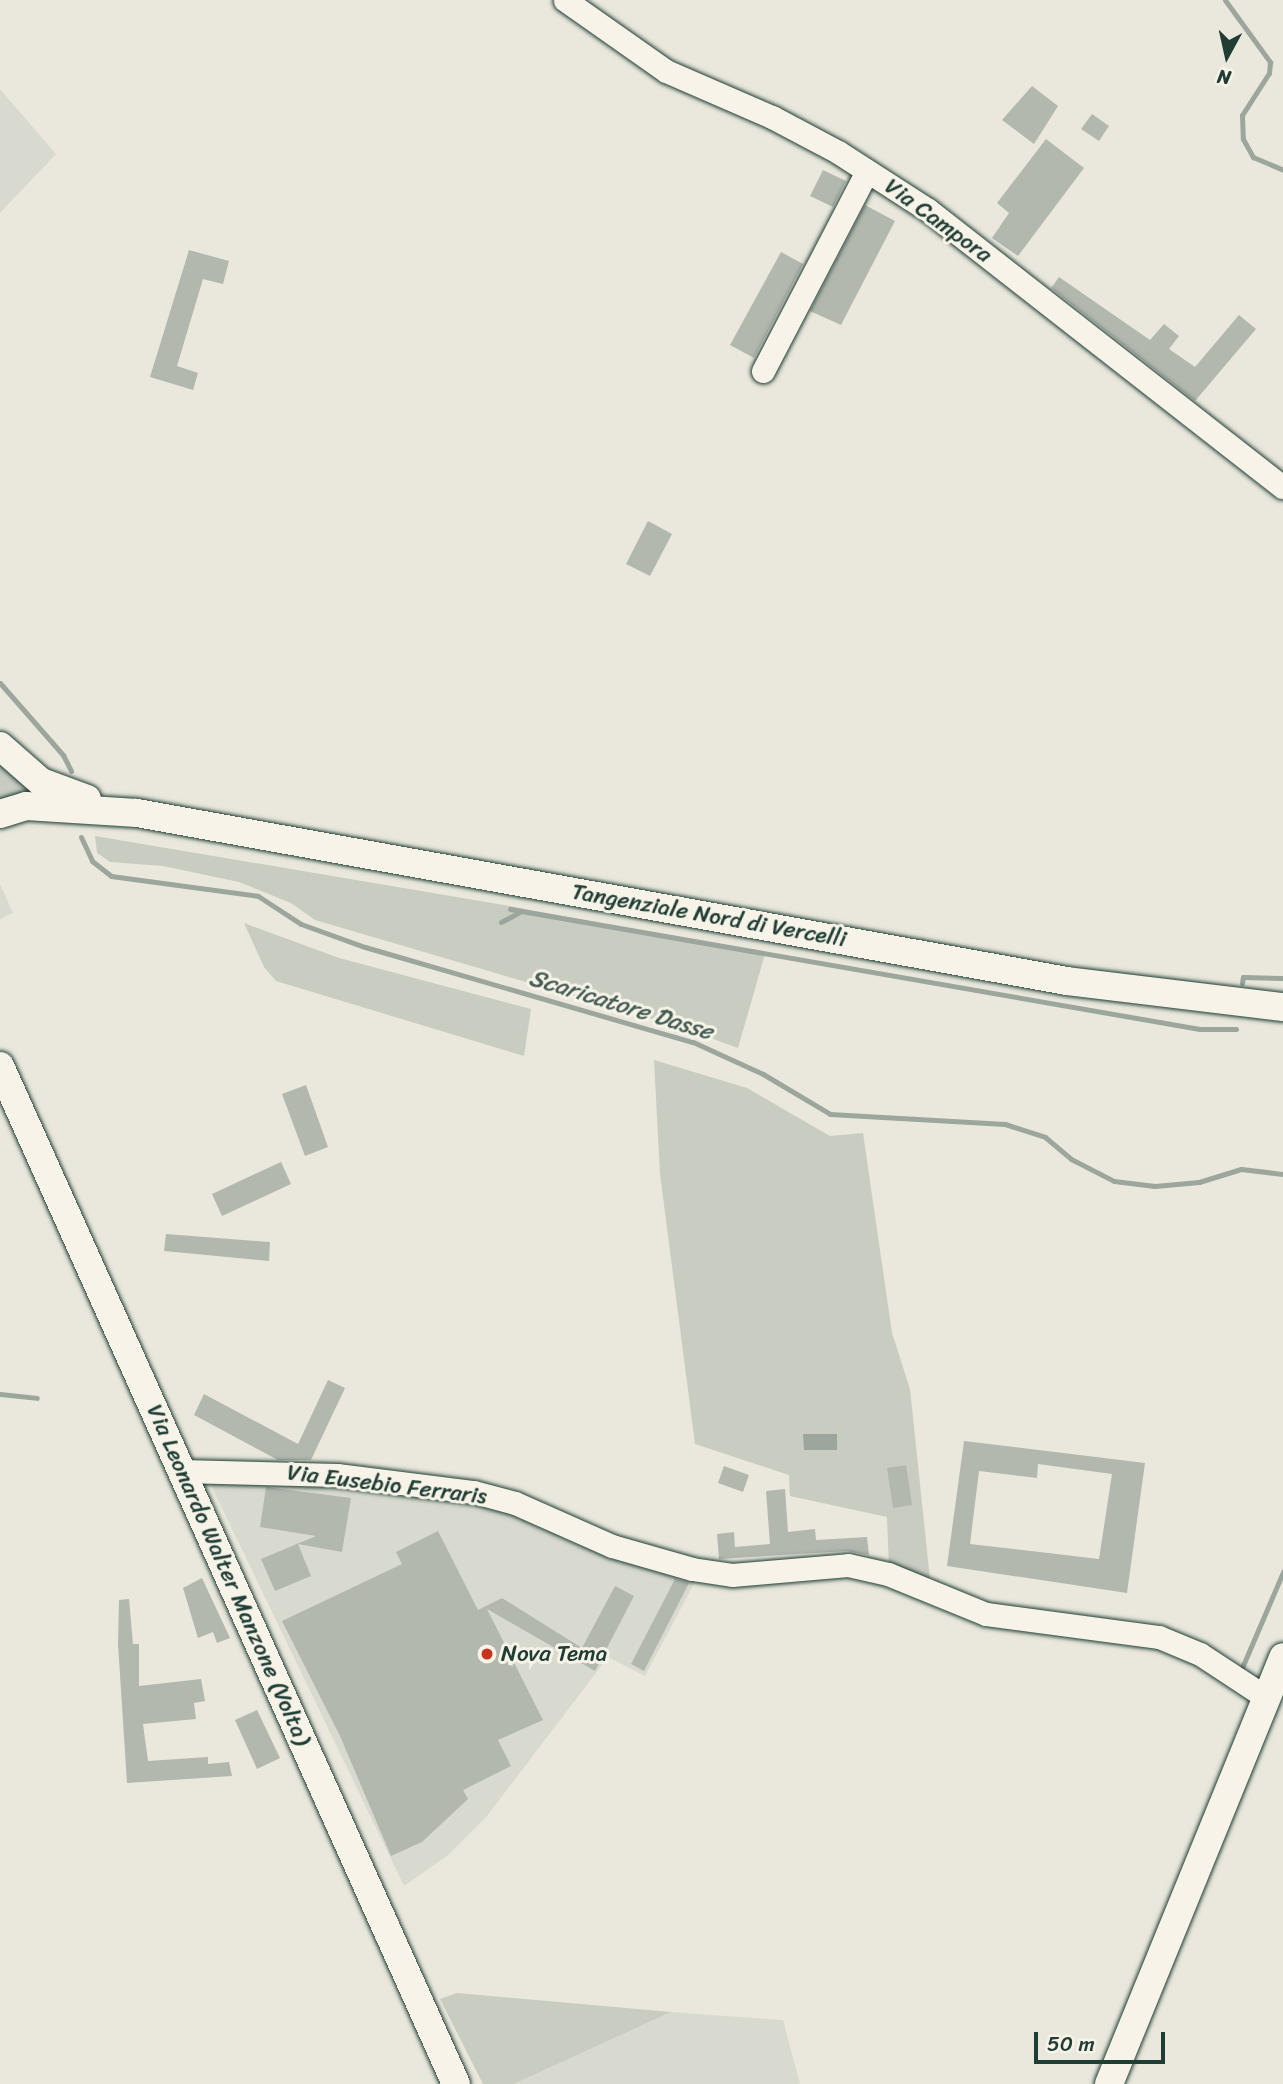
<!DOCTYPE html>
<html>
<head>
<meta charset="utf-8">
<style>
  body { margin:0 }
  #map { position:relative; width:1283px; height:2084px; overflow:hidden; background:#eae8dd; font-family:Sriracha,sans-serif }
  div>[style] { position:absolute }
  .built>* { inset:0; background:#d9dacf }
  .green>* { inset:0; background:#c8ccc1 }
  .water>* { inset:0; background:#9ca69c }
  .stream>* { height:5px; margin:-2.5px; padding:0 2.5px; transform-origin:2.5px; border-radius:2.5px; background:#9ca69c }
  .building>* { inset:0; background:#b2b8ae }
  .roads { filter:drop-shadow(0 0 2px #1f3d34) drop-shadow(0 0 2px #1f3d34) }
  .minor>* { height:23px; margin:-11.5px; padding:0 11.5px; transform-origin:11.5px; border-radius:11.5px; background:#f7f3e8 }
  .major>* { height:28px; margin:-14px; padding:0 14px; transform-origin:14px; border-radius:14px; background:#f7f3e8 }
  .dots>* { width:19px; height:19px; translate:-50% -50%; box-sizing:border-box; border:4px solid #f7f3e8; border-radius:50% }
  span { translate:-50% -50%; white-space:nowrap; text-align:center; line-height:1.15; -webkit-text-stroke:6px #f7f3e8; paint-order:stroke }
  .street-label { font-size:23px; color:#1f3d34 }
  .poi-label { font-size:23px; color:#1f3d34 }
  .left { translate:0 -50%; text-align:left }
  .water-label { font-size:24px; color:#445c53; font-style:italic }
  .north { position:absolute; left:1192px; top:21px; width:70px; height:70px; -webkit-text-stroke:5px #f7f3e8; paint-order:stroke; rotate:188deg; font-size:19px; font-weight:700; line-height:28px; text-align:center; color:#1f3d34 }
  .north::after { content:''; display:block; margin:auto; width:24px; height:32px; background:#1f3d34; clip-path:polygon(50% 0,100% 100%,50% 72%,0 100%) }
  .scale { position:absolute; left:1034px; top:2032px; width:131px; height:32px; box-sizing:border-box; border:4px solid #1f3d34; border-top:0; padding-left:9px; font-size:21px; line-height:24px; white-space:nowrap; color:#1f3d34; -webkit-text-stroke:5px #f7f3e8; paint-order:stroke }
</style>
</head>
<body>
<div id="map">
  <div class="built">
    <div style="clip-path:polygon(0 89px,56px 154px,0 213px)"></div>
    <div style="clip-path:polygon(0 884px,13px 913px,0 919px)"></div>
    <div style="clip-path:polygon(250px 1476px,484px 1503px,640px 1566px,698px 1576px,645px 1676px,608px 1657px,487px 1816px,447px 1856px,404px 1886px,207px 1477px)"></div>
    <div style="clip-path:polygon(671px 2012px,783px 2020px,800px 2084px,514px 2084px)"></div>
  </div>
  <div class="green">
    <div style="clip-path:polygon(0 763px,45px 794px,0 801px)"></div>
    <div style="clip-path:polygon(95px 836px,504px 905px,765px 954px,738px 1048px,683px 1028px,315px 920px,291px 903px,239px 882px,163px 866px,110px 862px,97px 853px)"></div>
    <div style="clip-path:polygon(244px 923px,339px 958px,531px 1009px,524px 1056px,276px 981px,264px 967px)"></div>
    <div style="clip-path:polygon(654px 1060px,747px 1088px,830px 1136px,863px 1133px,892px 1333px,910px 1389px,931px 1589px,889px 1568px,887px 1517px,790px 1496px,789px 1475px,695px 1444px,660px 1174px)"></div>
    <div style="clip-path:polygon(457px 1993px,671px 2012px,514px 2084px,483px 2084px,440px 1999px)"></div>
  </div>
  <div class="water">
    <div style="clip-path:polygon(803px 1434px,837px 1434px,837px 1450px,804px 1450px)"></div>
  </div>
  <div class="stream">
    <div style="left:1225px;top:0;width:77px;rotate:54deg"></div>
    <div style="left:1270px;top:62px;width:11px;rotate:95deg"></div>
    <div style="left:1269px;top:73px;width:50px;rotate:122.7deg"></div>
    <div style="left:1242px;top:115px;width:24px;rotate:88deg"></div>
    <div style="left:1243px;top:139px;width:21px;rotate:61deg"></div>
    <div style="left:1253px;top:157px;width:33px;rotate:23deg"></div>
    <div style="left:0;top:683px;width:96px;rotate:48.8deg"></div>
    <div style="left:63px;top:755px;width:18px;rotate:63deg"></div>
    <div style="left:81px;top:837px;width:26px;rotate:65deg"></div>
    <div style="left:92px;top:861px;width:24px;rotate:38deg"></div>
    <div style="left:111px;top:876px;width:148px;rotate:7.7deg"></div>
    <div style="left:258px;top:896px;width:51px;rotate:33.1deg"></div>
    <div style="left:301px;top:924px;width:68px;rotate:19.8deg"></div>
    <div style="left:365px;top:947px;width:341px;rotate:16.2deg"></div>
    <div style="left:693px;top:1042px;width:77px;rotate:24.6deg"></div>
    <div style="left:763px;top:1074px;width:78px;rotate:30.8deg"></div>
    <div style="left:830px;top:1114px;width:175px;rotate:3.3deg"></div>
    <div style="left:1005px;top:1124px;width:42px;rotate:18deg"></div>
    <div style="left:1045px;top:1137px;width:34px;rotate:40deg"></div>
    <div style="left:1071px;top:1159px;width:48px;rotate:27.1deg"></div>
    <div style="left:1114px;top:1181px;width:41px;rotate:7deg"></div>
    <div style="left:1155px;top:1186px;width:44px;rotate:-5.2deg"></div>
    <div style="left:1199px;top:1182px;width:44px;rotate:-17.2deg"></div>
    <div style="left:1241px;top:1169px;width:42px;rotate:6.8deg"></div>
    <div style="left:510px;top:909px;width:700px;rotate:9.87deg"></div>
    <div style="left:1200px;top:1029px;width:36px"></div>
    <div style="left:501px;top:922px;width:21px;rotate:-28deg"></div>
    <div style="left:1242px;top:983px;width:6px;rotate:-81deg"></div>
    <div style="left:1243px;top:977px;width:40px;rotate:1.4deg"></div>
    <div style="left:0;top:1394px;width:37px;rotate:6deg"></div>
    <div style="left:1241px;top:1670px;width:107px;rotate:-66.8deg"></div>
  </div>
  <div class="building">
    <div style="clip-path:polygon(1032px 86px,1058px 106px,1034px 144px,1002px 120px)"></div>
    <div style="clip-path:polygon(1092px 114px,1109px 126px,1099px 141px,1081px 129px)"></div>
    <div style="clip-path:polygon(1046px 139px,1084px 168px,1018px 256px,992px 238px,1009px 213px,997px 203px)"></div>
    <div style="clip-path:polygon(823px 170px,846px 181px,833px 207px,810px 196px)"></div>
    <div style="clip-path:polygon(865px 205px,895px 221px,841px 325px,810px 311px)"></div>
    <div style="clip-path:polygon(189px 250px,229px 261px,223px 284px,203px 279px,177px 366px,198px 373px,193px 390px,150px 377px)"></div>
    <div style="clip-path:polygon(781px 252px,803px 264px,754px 358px,730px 345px)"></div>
    <div style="clip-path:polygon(1059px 277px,1150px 340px,1164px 324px,1179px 336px,1169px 349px,1195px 367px,1239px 315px,1256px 329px,1195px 401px,1051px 288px)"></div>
    <div style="clip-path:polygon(648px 521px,672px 534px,650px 576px,626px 564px)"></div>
    <div style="clip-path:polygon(306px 1085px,328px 1147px,305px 1156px,282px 1094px)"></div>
    <div style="clip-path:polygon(281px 1162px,291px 1184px,222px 1216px,212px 1194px)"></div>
    <div style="clip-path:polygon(166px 1234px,270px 1242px,269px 1261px,164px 1251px)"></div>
    <div style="clip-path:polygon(328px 1380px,345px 1388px,311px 1460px,278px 1460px,194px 1415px,204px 1394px,298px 1444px)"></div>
    <div style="clip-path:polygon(evenodd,964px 1441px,1145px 1463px,1127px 1593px,947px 1566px,964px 1441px,1038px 1464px,1112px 1474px,1099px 1559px,970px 1544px,979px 1471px,1037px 1478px,1038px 1464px)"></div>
    <div style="clip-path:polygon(906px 1465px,912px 1505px,893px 1508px,887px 1468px)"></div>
    <div style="clip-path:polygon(724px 1466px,749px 1475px,743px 1492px,718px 1483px)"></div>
    <div style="clip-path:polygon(266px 1487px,351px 1498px,342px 1552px,298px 1544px,311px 1576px,275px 1591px,261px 1559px,316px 1536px,260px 1527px)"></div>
    <div style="clip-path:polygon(785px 1489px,788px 1532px,815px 1529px,816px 1540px,867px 1537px,869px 1555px,847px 1551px,719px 1559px,717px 1534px,734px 1532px,735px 1547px,770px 1544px,766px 1491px)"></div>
    <div style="clip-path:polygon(438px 1531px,478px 1610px,502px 1598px,582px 1648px,615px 1586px,634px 1596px,595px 1671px,487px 1609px,543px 1720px,498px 1740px,511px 1766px,463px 1790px,468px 1799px,422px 1842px,391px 1856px,340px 1736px,282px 1621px,402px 1564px,396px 1552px)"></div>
    <div style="clip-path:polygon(202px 1578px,230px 1638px,217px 1643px,213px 1632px,198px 1638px,183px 1588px)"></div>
    <div style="clip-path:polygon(675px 1579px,689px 1583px,644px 1671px,631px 1664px)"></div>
    <div style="clip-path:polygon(129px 1599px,133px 1644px,139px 1644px,139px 1686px,201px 1679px,205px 1701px,194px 1703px,196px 1719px,143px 1724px,148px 1761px,208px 1757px,208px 1764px,229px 1762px,232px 1776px,127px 1783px,118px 1644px,119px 1600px)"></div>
    <div style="clip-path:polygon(257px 1710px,280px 1758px,257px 1769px,235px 1720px)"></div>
  </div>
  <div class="roads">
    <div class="minor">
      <div style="left:565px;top:0;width:123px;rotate:35.1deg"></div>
      <div style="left:666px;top:71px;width:116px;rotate:23.5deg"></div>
      <div style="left:772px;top:117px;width:75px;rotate:27.9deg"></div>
      <div style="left:838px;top:152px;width:107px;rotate:32.8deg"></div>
      <div style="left:928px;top:210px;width:450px;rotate:38deg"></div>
      <div style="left:763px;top:371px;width:225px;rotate:-62.5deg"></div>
      <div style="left:181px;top:1471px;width:156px;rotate:1.5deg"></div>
      <div style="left:337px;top:1475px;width:138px;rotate:7.1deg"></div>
      <div style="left:474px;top:1492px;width:42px;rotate:15deg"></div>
      <div style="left:515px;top:1503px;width:106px;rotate:23.9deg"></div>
      <div style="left:612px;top:1546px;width:83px;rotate:16deg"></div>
      <div style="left:692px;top:1569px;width:40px;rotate:8.5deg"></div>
      <div style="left:732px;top:1575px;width:116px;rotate:-4.9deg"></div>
      <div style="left:848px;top:1565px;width:41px;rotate:12.7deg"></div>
      <div style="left:888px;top:1574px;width:106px;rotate:22.2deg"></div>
      <div style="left:986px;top:1614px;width:175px;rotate:7.6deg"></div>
      <div style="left:1159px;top:1637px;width:44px;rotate:22.5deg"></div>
      <div style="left:1200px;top:1654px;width:80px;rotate:33.3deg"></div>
    </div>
    <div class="major">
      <div style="left:0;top:746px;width:55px;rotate:41.3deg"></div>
      <div style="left:41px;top:782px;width:49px;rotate:20.3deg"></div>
      <div style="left:0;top:814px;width:27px;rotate:-17deg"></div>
      <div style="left:26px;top:806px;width:111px;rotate:3.6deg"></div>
      <div style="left:137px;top:813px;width:945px;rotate:10.24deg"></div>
      <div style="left:1067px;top:981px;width:218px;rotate:6.9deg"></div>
      <div style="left:0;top:1066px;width:1115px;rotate:65.87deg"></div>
      <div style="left:1109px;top:2084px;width:461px;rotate:-67.8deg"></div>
    </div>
  </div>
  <div class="dots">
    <div style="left:487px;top:1654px;background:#c8321e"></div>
  </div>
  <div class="street-label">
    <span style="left:938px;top:221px;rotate:36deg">Via Campora</span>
    <span style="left:709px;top:916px;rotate:10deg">Tangenziale Nord di Vercelli</span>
    <span style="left:387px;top:1485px;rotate:7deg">Via Eusebio Ferraris</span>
    <span style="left:228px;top:1575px;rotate:66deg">Via Leonardo Walter Manzone (Volta)</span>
  </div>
  <div class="poi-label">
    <span class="left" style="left:501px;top:1654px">Nova Tema</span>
  </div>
  <div class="water-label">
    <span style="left:621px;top:1005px;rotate:17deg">Scaricatore Dasse</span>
  </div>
  <div class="north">N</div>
  <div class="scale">50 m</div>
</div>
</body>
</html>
